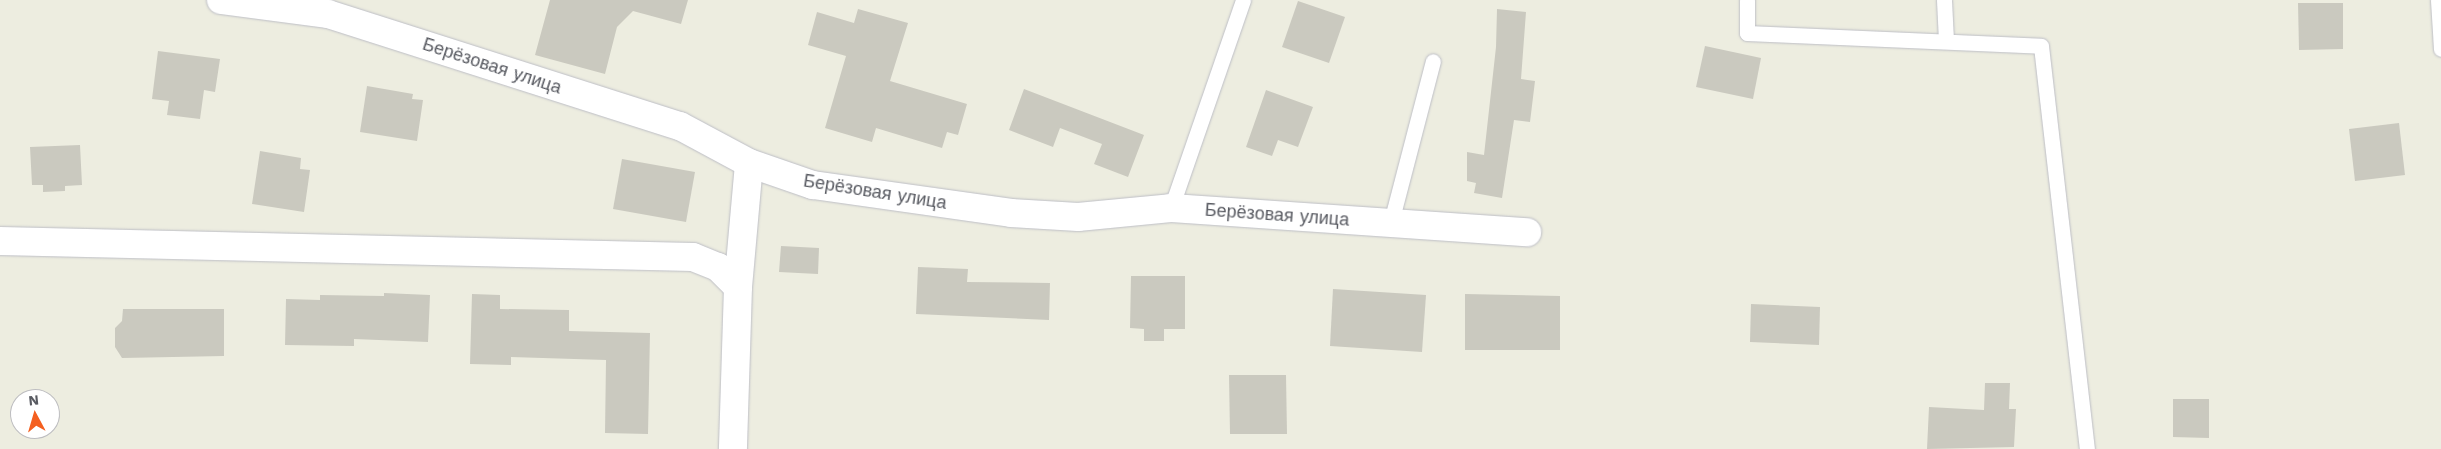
<!DOCTYPE html>
<html>
<head>
<meta charset="utf-8">
<style>
  body { margin:0 }
  #map { position:relative; width:2441px; height:449px; overflow:hidden; background:#edede0; font-family:"Work Sans",sans-serif }
  div>[style] { position:absolute }
  .building>* { inset:0; background:#cac9bf }
  .roads { filter:drop-shadow(0 0 1px #bdbec5) drop-shadow(0 0 1px #bdbec5) }
  .service>* { height:15px; margin:-7.5px; padding:0 7.5px; transform-origin:7.5px; border-radius:7.5px; background:#fff }
  .minor>* { height:28px; margin:-14px; padding:0 14px; transform-origin:14px; border-radius:14px; background:#fff }
  span { translate:-50% -50%; white-space:nowrap; text-align:center; line-height:1.15; -webkit-text-stroke:4.5px #fff; paint-order:stroke }
  .street-label { font-size:18px; color:#595b62 }
  .north { position:absolute; left:10px; top:389px; width:50px; height:50px; box-sizing:border-box; background:#fff; border:1px solid #bdbdc0; border-radius:50%; rotate:354deg; font-size:14px; font-weight:700; line-height:20px; text-align:center; color:#595b62 }
  .north::after { content:''; display:block; margin:auto; width:18px; height:22px; background:#f45f1f; clip-path:polygon(50% 0,100% 100%,50% 72%,0 100%) }
</style>
</head>
<body>
<div id="map">
  <div class="building">
    <div style="clip-path:polygon(550px 0,688px 0,681px 24px,633px 11px,617px 27px,605px 74px,535px 55px)"></div>
    <div style="clip-path:polygon(1298px 1px,1345px 17px,1329px 63px,1282px 47px)"></div>
    <div style="clip-path:polygon(2298px 3px,2343px 3px,2343px 49px,2299px 50px)"></div>
    <div style="clip-path:polygon(858px 9px,908px 23px,890px 81px,967px 104px,958px 135px,947px 132px,942px 148px,876px 128px,872px 142px,825px 128px,846px 56px,808px 45px,817px 12px,854px 23px)"></div>
    <div style="clip-path:polygon(1497px 9px,1526px 12px,1521px 79px,1535px 81px,1530px 122px,1514px 120px,1502px 198px,1474px 193px,1476px 183px,1467px 181px,1467px 152px,1484px 155px,1496px 47px)"></div>
    <div style="clip-path:polygon(1705px 46px,1761px 58px,1753px 99px,1696px 87px)"></div>
    <div style="clip-path:polygon(158px 51px,220px 59px,215px 92px,204px 90px,200px 119px,167px 115px,169px 101px,152px 99px)"></div>
    <div style="clip-path:polygon(367px 86px,413px 94px,412px 99px,423px 100px,417px 141px,360px 132px)"></div>
    <div style="clip-path:polygon(1024px 89px,1144px 135px,1128px 177px,1094px 164px,1102px 144px,1060px 128px,1053px 147px,1009px 130px)"></div>
    <div style="clip-path:polygon(1266px 90px,1313px 107px,1298px 147px,1278px 140px,1272px 156px,1246px 147px)"></div>
    <div style="clip-path:polygon(2399px 123px,2405px 175px,2355px 181px,2349px 129px)"></div>
    <div style="clip-path:polygon(80px 145px,82px 185px,65px 186px,65px 191px,43px 192px,43px 185px,32px 185px,30px 147px)"></div>
    <div style="clip-path:polygon(260px 151px,301px 158px,300px 169px,310px 170px,304px 212px,252px 204px)"></div>
    <div style="clip-path:polygon(622px 159px,695px 172px,686px 222px,613px 209px)"></div>
    <div style="clip-path:polygon(781px 246px,819px 248px,818px 274px,779px 272px)"></div>
    <div style="clip-path:polygon(918px 267px,968px 269px,967px 282px,1050px 283px,1049px 320px,916px 314px)"></div>
    <div style="clip-path:polygon(1131px 276px,1185px 276px,1185px 329px,1164px 329px,1164px 341px,1144px 341px,1144px 329px,1130px 328px)"></div>
    <div style="clip-path:polygon(1333px 289px,1426px 295px,1422px 352px,1330px 346px)"></div>
    <div style="clip-path:polygon(384px 293px,430px 295px,428px 342px,354px 339px,354px 346px,285px 345px,286px 299px,320px 300px,320px 295px,384px 296px)"></div>
    <div style="clip-path:polygon(472px 294px,500px 295px,500px 309px,569px 310px,569px 331px,650px 333px,648px 434px,605px 433px,606px 360px,511px 357px,511px 365px,470px 364px)"></div>
    <div style="clip-path:polygon(1465px 294px,1560px 296px,1560px 350px,1465px 350px)"></div>
    <div style="clip-path:polygon(1751px 304px,1820px 307px,1819px 345px,1750px 342px)"></div>
    <div style="clip-path:polygon(123px 309px,224px 309px,224px 356px,122px 358px,115px 347px,115px 328px,122px 321px)"></div>
    <div style="clip-path:polygon(1229px 375px,1286px 375px,1287px 434px,1230px 434px)"></div>
    <div style="clip-path:polygon(1985px 383px,2010px 383px,2009px 409px,2016px 409px,2014px 447px,1927px 449px,1929px 407px,1984px 410px)"></div>
    <div style="clip-path:polygon(2173px 399px,2209px 399px,2209px 438px,2173px 437px)"></div>
  </div>
  <div class="roads">
    <div class="service">
      <div style="left:1747px;top:0;width:33px;rotate:90deg"></div>
      <div style="left:1747px;top:33px;width:294px;rotate:2.5deg"></div>
      <div style="left:2041px;top:46px;width:406px;rotate:83.5deg"></div>
      <div style="left:1944px;top:0;width:41px;rotate:87.2deg"></div>
      <div style="left:2438px;top:0;width:49px;rotate:86.5deg"></div>
      <div style="left:1171px;top:208px;width:220px;rotate:-70.9deg"></div>
      <div style="left:1391px;top:222px;width:166px;rotate:-75.4deg"></div>
    </div>
    <div class="minor">
      <div style="left:221px;top:0;width:108px;rotate:7.5deg"></div>
      <div style="left:328px;top:14px;width:369px;rotate:17.7deg"></div>
      <div style="left:680px;top:126px;width:78px;rotate:28.2deg"></div>
      <div style="left:749px;top:163px;width:68px;rotate:19deg"></div>
      <div style="left:813px;top:185px;width:200px;rotate:8deg"></div>
      <div style="left:1011px;top:213px;width:67px;rotate:3.4deg"></div>
      <div style="left:1078px;top:217px;width:93px;rotate:-5.5deg"></div>
      <div style="left:1171px;top:208px;width:357px;rotate:3.9deg"></div>
      <div style="left:0;top:241px;width:693px;rotate:1.32deg"></div>
      <div style="left:693px;top:257px;width:27px;rotate:22deg"></div>
      <div style="left:718px;top:267px;width:28px;rotate:45deg"></div>
      <div style="left:738px;top:287px;width:162px;rotate:91.8deg"></div>
      <div style="left:738px;top:287px;width:124px;rotate:-84.9deg"></div>
    </div>
  </div>
  <div class="street-label">
    <span style="left:492px;top:66px;rotate:18deg">Берёзовая улица</span>
    <span style="left:875px;top:192px;rotate:9deg">Берёзовая улица</span>
    <span style="left:1277px;top:215px;rotate:4deg">Берёзовая улица</span>
  </div>
  <div class="north">N</div>
</div>
</body>
</html>
